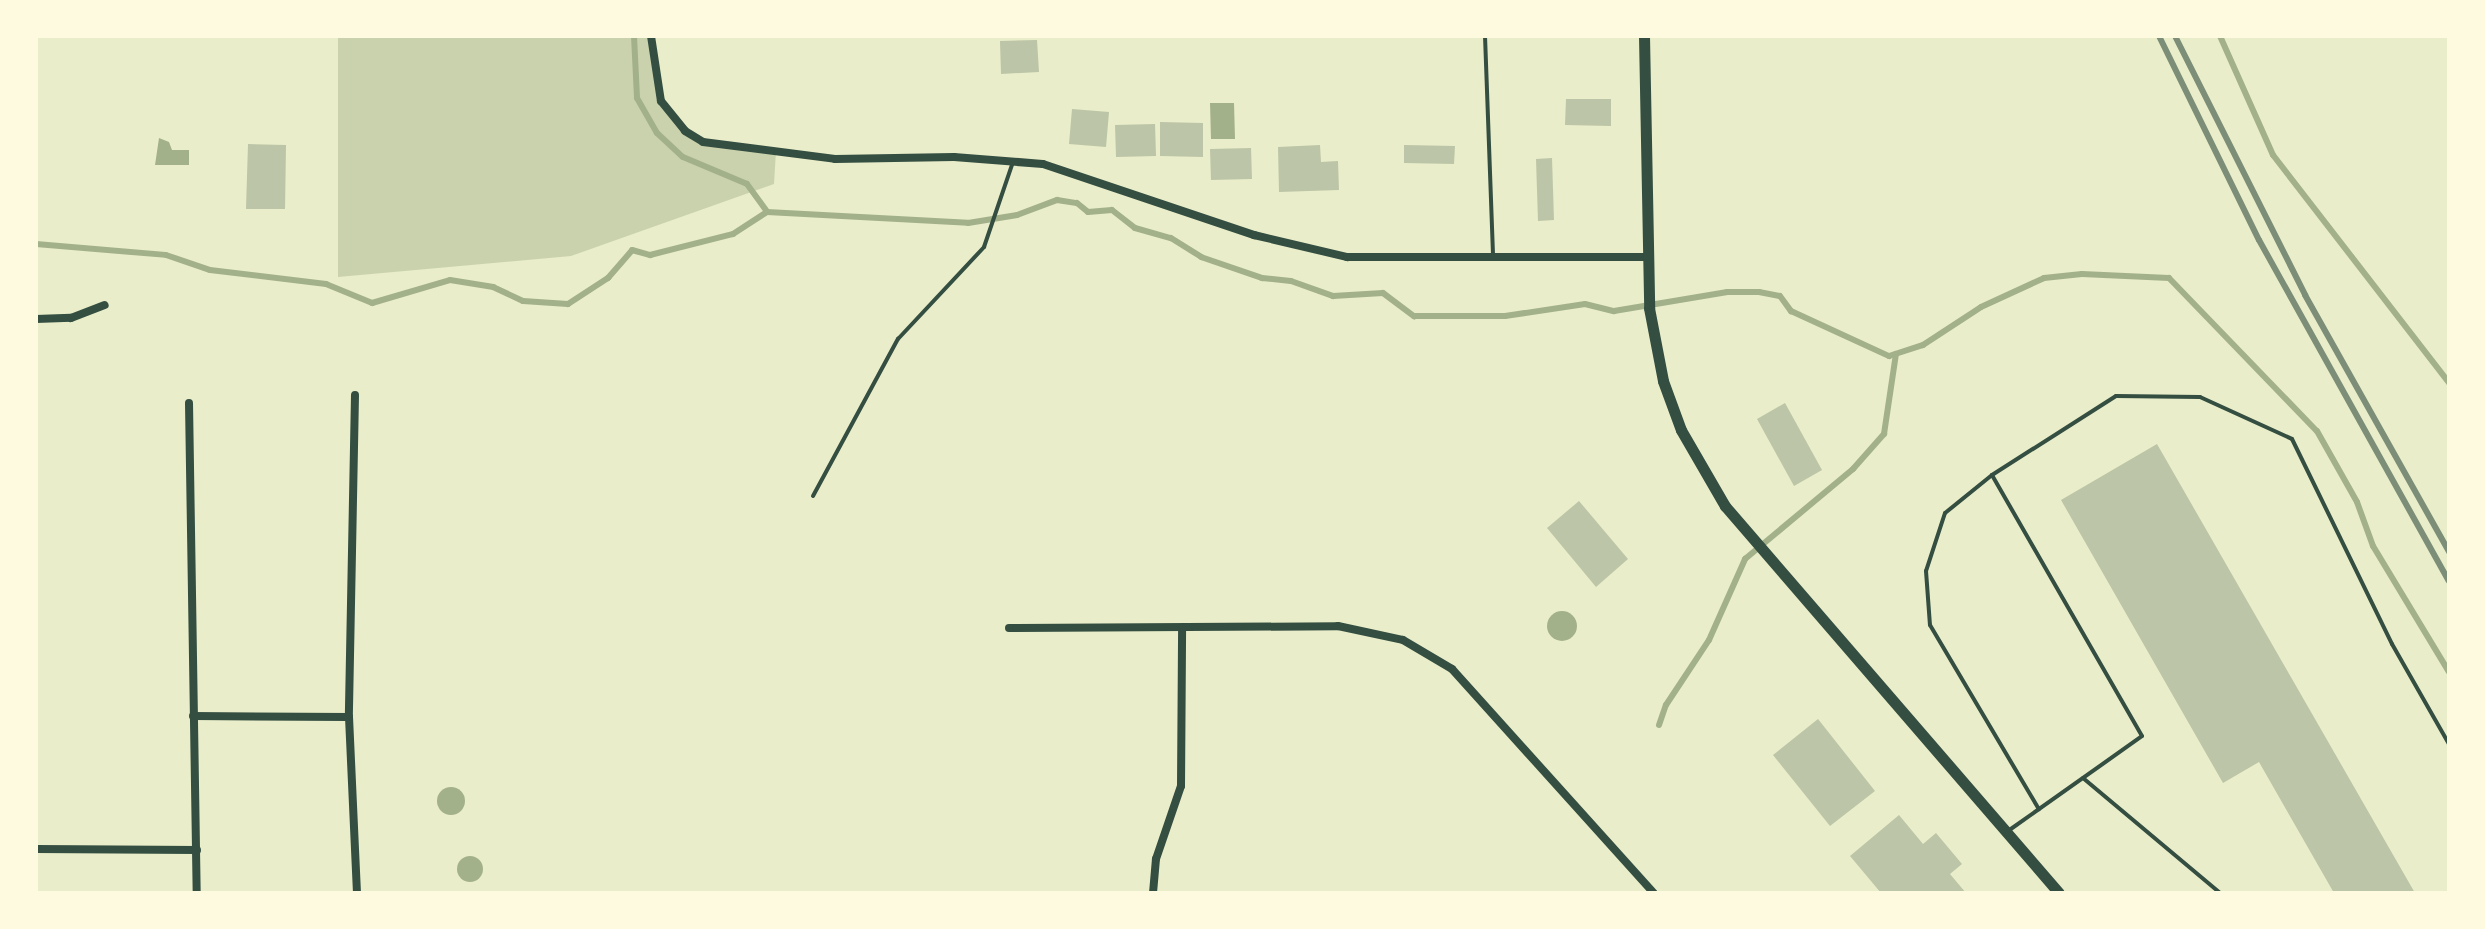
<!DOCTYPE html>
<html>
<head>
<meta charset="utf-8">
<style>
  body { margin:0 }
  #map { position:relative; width:2485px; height:929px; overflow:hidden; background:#e9edc9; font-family:Raleway,sans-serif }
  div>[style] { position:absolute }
  .green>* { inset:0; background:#cad2ad }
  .water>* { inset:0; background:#a3b18a }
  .round { border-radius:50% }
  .stream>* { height:6px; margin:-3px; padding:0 3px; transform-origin:3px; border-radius:3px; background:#a3b18a }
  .building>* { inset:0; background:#bcc5a7 }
  .service>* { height:4px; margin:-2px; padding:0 2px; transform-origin:2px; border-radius:2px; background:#344e41 }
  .minor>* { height:8px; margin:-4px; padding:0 4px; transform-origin:4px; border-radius:4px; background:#344e41 }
  .tertiary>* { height:11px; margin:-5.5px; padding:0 5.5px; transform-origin:5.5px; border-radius:5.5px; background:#344e41 }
  .rail>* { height:6px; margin:-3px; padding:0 3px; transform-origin:3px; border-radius:3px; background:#7c8e77 }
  span { translate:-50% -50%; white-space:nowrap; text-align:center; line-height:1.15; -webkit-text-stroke:8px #fefae0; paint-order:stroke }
  .frame { position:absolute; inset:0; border:38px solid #fefae0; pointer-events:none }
</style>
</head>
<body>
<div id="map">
  <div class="green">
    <div style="clip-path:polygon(338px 36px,654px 36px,659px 94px,685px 131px,703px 142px,776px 151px,774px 184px,571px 256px,338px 277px)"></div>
  </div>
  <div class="water">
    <div style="clip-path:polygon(1210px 103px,1234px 103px,1235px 139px,1211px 139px)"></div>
    <div style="clip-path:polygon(159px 138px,169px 142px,172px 150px,189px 150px,189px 165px,155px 165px)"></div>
    <div class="round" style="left:1547px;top:611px;width:30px;height:30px"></div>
    <div class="round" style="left:437px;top:787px;width:28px;height:28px"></div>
    <div class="round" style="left:457px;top:856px;width:26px;height:26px"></div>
  </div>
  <div class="stream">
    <div style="left:634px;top:36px;width:62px;rotate:87.2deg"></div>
    <div style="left:637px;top:98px;width:40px;rotate:60.3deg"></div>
    <div style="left:657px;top:133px;width:35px;rotate:43deg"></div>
    <div style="left:683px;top:157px;width:69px;rotate:22.9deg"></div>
    <div style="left:747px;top:184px;width:34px;rotate:54deg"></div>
    <div style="left:2220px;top:36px;width:130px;rotate:66deg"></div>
    <div style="left:2273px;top:155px;width:288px;rotate:52.3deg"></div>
    <div style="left:36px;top:244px;width:130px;rotate:4.8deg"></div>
    <div style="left:166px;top:255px;width:46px;rotate:18.8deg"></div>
    <div style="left:210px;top:270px;width:117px;rotate:6.9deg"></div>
    <div style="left:326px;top:284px;width:50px;rotate:22.4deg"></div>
    <div style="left:372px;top:303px;width:81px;rotate:-16.4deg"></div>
    <div style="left:450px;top:280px;width:44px;rotate:9.2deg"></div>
    <div style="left:493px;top:287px;width:33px;rotate:25deg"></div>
    <div style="left:523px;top:301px;width:45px;rotate:3.8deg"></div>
    <div style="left:568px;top:304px;width:48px;rotate:-33deg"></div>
    <div style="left:608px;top:278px;width:37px;rotate:-49deg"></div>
    <div style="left:632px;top:250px;width:19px;rotate:16deg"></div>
    <div style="left:650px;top:255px;width:86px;rotate:-14.2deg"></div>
    <div style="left:733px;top:234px;width:40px;rotate:-32.9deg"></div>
    <div style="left:767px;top:212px;width:201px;rotate:3.1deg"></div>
    <div style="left:968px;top:223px;width:50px;rotate:-9.3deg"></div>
    <div style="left:1017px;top:215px;width:43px;rotate:-20.6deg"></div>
    <div style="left:1057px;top:200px;width:20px;rotate:9deg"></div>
    <div style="left:1077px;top:203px;width:14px;rotate:39deg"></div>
    <div style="left:1088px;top:212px;width:24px;rotate:-5deg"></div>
    <div style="left:1112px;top:210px;width:29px;rotate:38deg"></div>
    <div style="left:1135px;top:228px;width:37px;rotate:16deg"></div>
    <div style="left:1171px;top:238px;width:36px;rotate:32deg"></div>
    <div style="left:1201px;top:257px;width:65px;rotate:19deg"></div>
    <div style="left:1262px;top:278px;width:29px;rotate:6deg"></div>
    <div style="left:1291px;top:281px;width:45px;rotate:19.7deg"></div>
    <div style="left:1333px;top:296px;width:50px;rotate:-3.4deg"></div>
    <div style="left:1383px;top:293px;width:39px;rotate:37deg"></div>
    <div style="left:1414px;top:316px;width:91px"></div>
    <div style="left:1505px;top:316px;width:81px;rotate:-8.5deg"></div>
    <div style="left:1585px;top:304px;width:30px;rotate:14deg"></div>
    <div style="left:1614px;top:311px;width:115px;rotate:-9.5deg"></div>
    <div style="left:1727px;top:292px;width:32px"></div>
    <div style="left:1759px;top:292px;width:21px;rotate:11deg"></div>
    <div style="left:1780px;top:296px;width:19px;rotate:54deg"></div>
    <div style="left:1791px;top:311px;width:108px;rotate:24.7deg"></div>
    <div style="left:1889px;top:356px;width:36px;rotate:-18deg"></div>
    <div style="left:1923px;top:345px;width:69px;rotate:-33.2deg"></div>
    <div style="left:1981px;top:307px;width:69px;rotate:-24.7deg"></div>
    <div style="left:2044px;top:278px;width:38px;rotate:-6deg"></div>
    <div style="left:2082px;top:274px;width:87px;rotate:2.6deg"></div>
    <div style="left:2169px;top:278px;width:213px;rotate:46deg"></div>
    <div style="left:2317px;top:431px;width:81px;rotate:60.6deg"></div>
    <div style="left:2357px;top:502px;width:47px;rotate:70deg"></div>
    <div style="left:2373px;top:546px;width:147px;rotate:58.9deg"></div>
    <div style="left:1659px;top:725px;width:21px;rotate:-71deg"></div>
    <div style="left:1666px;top:705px;width:78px;rotate:-56.5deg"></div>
    <div style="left:1709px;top:640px;width:89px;rotate:-66deg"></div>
    <div style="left:1745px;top:559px;width:141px;rotate:-39.8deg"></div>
    <div style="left:1853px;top:469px;width:47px;rotate:-48.5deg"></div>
    <div style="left:1884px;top:434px;width:81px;rotate:-81.5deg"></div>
  </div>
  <div class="building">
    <div style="clip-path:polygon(1037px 40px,1039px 72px,1001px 74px,1000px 41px)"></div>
    <div style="clip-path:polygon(1566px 99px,1611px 99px,1611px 126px,1565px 125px)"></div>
    <div style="clip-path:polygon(1072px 109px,1109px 112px,1106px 147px,1069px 144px)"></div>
    <div style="clip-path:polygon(1160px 122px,1203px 123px,1203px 157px,1160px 156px)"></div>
    <div style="clip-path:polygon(1155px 124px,1156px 156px,1116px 157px,1115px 125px)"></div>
    <div style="clip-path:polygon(248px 144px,286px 145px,285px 209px,246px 209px)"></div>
    <div style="clip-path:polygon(1320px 145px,1321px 162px,1338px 161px,1339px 190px,1279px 192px,1278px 147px)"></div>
    <div style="clip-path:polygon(1404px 145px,1455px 146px,1454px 164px,1404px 163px)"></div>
    <div style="clip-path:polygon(1251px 148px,1252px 179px,1211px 180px,1210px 149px)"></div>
    <div style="clip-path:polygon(1552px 158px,1554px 220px,1538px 221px,1536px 159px)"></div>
    <div style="clip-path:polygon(1785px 403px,1822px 470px,1794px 486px,1757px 419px)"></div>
    <div style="clip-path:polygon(2157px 444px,2415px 893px,2334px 893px,2259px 762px,2223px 783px,2061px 500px)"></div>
    <div style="clip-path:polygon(1579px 501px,1628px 559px,1596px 587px,1547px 528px)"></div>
    <div style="clip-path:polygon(1818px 719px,1875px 791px,1830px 826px,1773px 755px)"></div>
    <div style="clip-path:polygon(1899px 815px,1923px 844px,1936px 833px,1962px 864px,1950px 874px,1966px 893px,1881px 893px,1850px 856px)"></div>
  </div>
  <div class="service">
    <div style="left:1485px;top:36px;width:221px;rotate:87.9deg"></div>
    <div style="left:1992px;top:475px;width:60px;rotate:141deg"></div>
    <div style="left:1945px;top:513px;width:61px;rotate:108.1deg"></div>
    <div style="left:1926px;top:571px;width:54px;rotate:85.8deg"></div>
    <div style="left:1930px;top:625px;width:214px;rotate:59.4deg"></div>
    <div style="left:813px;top:496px;width:179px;rotate:-61.6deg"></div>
    <div style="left:898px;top:339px;width:126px;rotate:-46.9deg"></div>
    <div style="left:984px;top:247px;width:90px;rotate:-71.2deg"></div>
    <div style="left:2083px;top:778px;width:179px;rotate:40deg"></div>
    <div style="left:2008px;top:831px;width:164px;rotate:-35.3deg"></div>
    <div style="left:2142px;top:736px;width:301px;rotate:-119.9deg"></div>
    <div style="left:1992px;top:475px;width:147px;rotate:-32.5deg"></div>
    <div style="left:2116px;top:396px;width:84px;rotate:0.7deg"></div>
    <div style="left:2200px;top:397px;width:101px;rotate:24.5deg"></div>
    <div style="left:2292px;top:439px;width:228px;rotate:64deg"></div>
    <div style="left:2392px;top:644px;width:115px;rotate:60.3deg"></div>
  </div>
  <div class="minor">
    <div style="left:651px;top:36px;width:66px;rotate:81.3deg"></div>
    <div style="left:661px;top:101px;width:38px;rotate:51deg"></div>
    <div style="left:685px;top:131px;width:21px;rotate:31deg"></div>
    <div style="left:703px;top:142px;width:133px;rotate:7.3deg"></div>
    <div style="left:835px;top:159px;width:119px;rotate:-1deg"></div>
    <div style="left:954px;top:157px;width:89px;rotate:4.5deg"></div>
    <div style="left:1043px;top:164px;width:223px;rotate:18.6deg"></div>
    <div style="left:1254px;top:235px;width:96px;rotate:13.3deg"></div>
    <div style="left:1347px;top:257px;width:300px"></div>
    <div style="left:36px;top:319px;width:35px;rotate:-2deg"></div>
    <div style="left:71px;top:318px;width:36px;rotate:-21deg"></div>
    <div style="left:355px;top:395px;width:322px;rotate:91.1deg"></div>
    <div style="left:349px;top:717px;width:176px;rotate:87.4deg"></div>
    <div style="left:189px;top:403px;width:490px;rotate:89.1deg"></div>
    <div style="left:1009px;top:628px;width:329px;rotate:-0.3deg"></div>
    <div style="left:1338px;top:626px;width:66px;rotate:12.2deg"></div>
    <div style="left:1403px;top:640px;width:57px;rotate:30.6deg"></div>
    <div style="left:1452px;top:669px;width:302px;rotate:48deg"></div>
    <div style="left:193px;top:716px;width:156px;rotate:0.4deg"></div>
    <div style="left:36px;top:849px;width:161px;rotate:0.4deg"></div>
    <div style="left:1153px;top:893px;width:34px;rotate:-85deg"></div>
    <div style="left:1156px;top:859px;width:77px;rotate:-71.1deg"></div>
    <div style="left:1181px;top:786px;width:158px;rotate:-89.6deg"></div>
  </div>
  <div class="tertiary">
    <div style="left:1644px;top:36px;width:272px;rotate:88.9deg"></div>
    <div style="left:1649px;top:308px;width:74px;rotate:79.1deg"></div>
    <div style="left:1663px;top:381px;width:52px;rotate:69.8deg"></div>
    <div style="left:1681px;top:430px;width:88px;rotate:59.9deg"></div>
    <div style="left:1725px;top:506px;width:511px;rotate:49.2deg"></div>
  </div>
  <div class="rail">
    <div style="left:2159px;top:36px;width:227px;rotate:63.9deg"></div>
    <div style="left:2259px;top:240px;width:390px;rotate:60.9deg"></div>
    <div style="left:2175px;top:36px;width:290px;rotate:63.3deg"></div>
    <div style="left:2305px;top:295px;width:295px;rotate:60.7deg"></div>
  </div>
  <div class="frame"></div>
</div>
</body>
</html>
